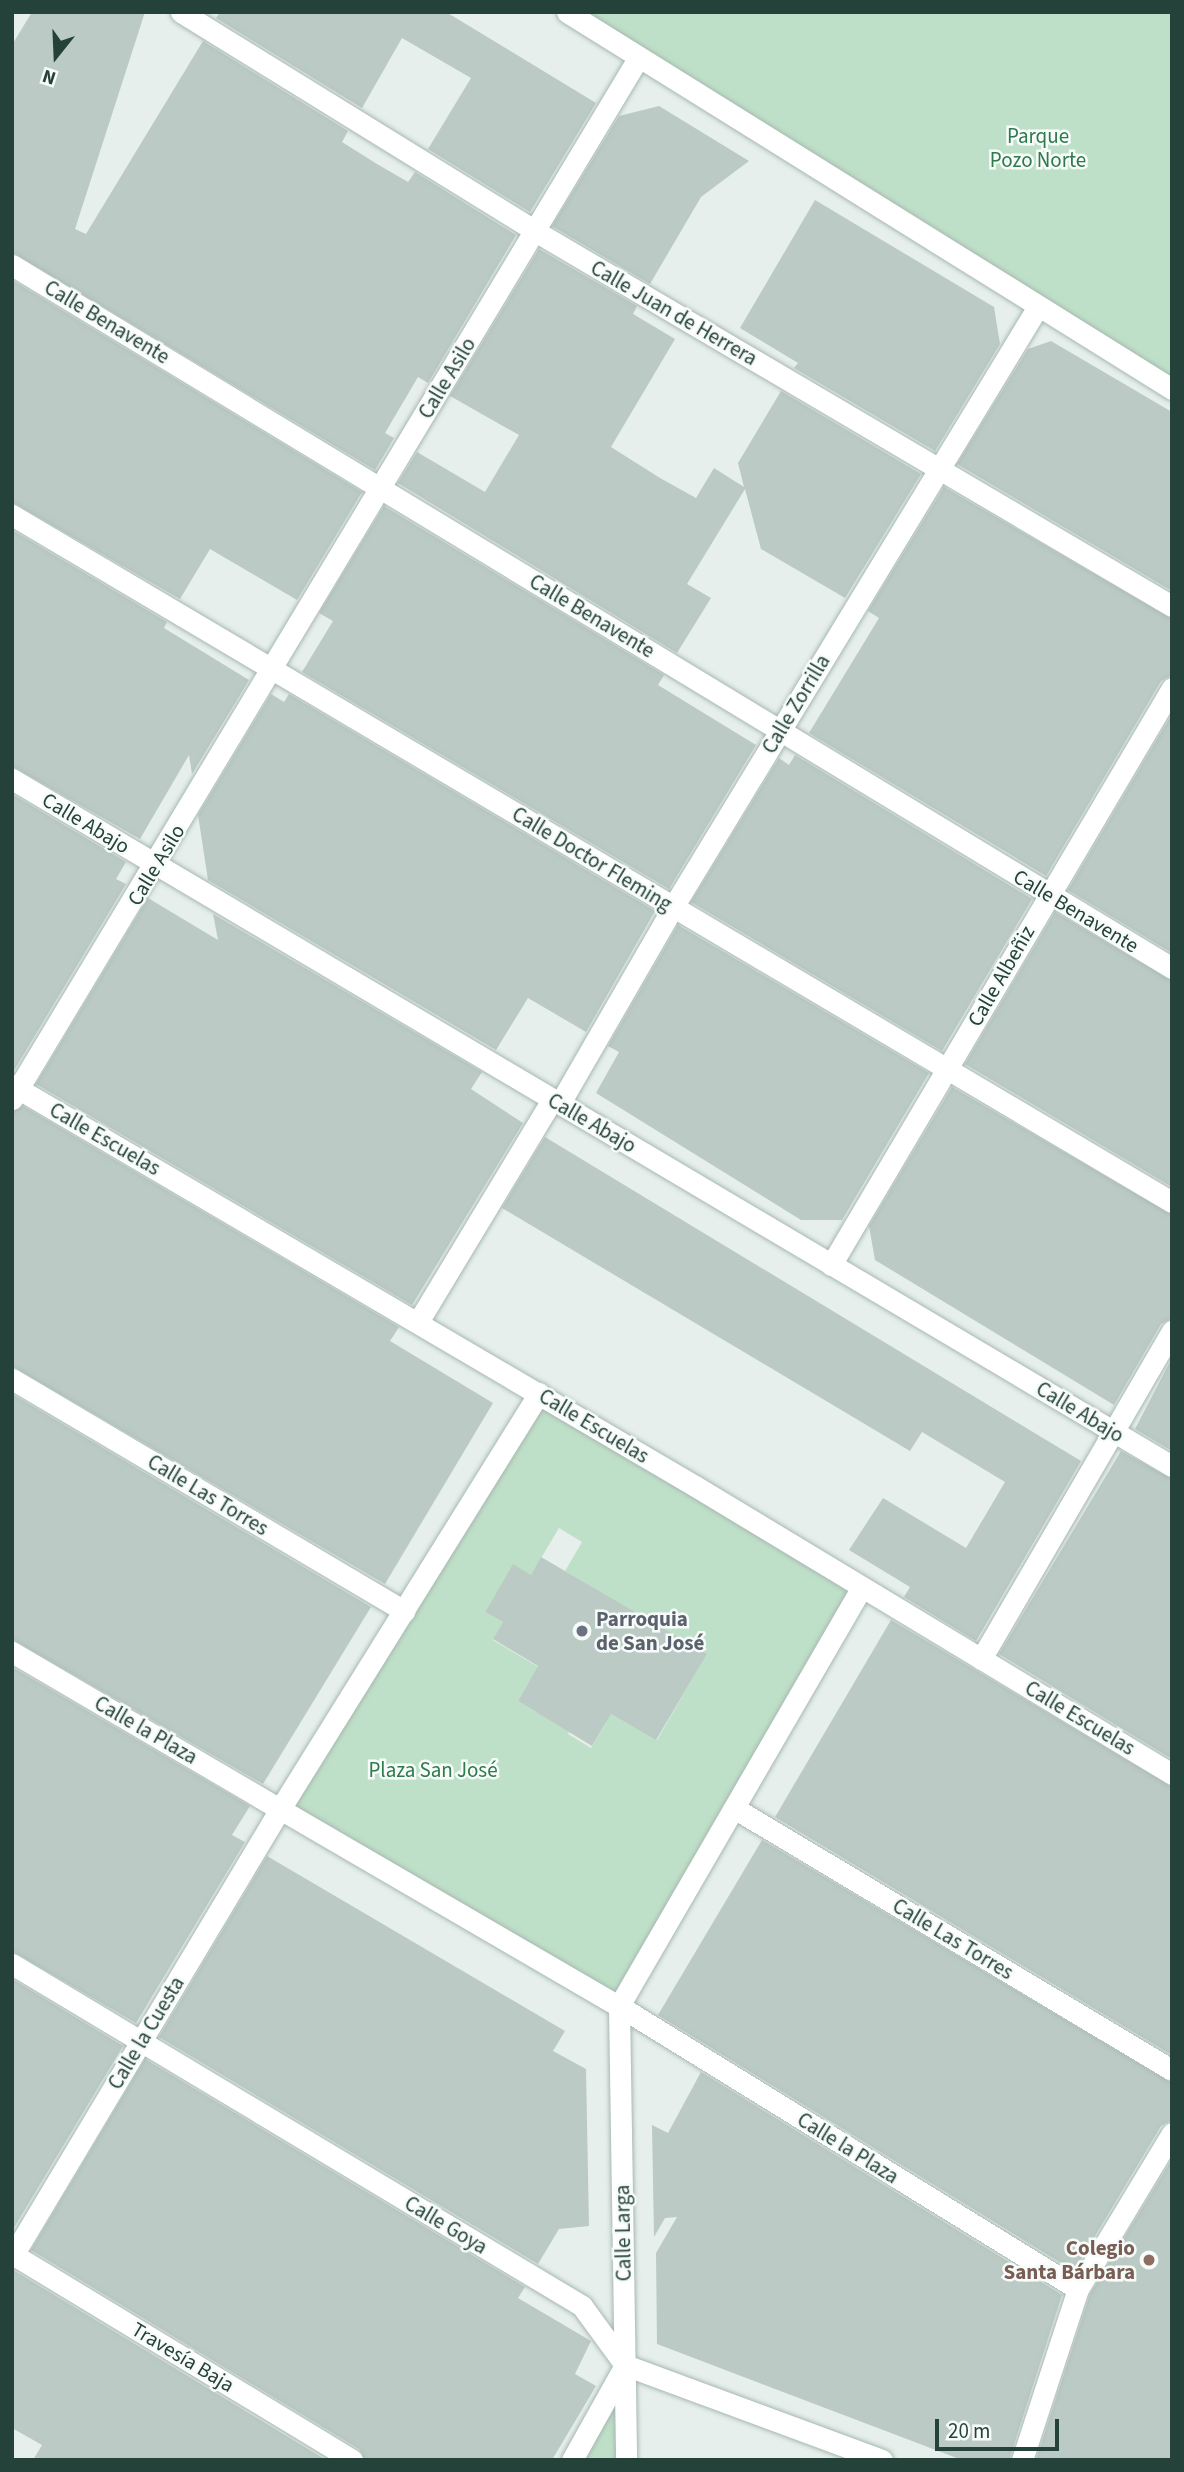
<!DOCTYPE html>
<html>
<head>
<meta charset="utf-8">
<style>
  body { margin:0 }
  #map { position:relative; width:1184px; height:2472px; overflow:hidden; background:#e6efeb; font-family:"Source Sans 3",sans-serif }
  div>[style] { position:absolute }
  .green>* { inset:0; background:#bfe0c8 }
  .building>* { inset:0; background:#bbcac4 }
  .roads { filter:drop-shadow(0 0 2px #a8b8b2) drop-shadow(0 0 2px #a8b8b2) }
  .minor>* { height:21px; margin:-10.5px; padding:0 10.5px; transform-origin:10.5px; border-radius:10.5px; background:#fff }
  .dots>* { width:19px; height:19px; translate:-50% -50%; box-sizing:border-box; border:4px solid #f7fbf9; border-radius:50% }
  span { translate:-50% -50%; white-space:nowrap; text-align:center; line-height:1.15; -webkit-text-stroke:5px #f7fbf9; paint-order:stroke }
  .park-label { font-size:21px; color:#2d7a4b }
  .street-label { font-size:21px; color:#24423a }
  .worship-label { font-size:21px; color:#5b616d; font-weight:700 }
  .left { translate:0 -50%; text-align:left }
  .education-label { font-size:21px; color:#785e54; font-weight:700 }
  .right { translate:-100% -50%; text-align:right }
  .frame { position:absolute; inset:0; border:14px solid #24423a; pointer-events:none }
  .north { position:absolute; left:21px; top:21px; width:70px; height:70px; -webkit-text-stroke:5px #f7fbf9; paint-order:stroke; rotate:198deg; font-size:19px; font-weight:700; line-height:28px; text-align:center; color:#24423a }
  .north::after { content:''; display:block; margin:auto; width:24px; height:32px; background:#24423a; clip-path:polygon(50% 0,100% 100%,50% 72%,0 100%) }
  .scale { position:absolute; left:935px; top:2419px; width:124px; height:32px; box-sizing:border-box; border:4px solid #24423a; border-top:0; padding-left:9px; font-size:21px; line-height:24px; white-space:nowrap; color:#24423a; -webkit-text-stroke:5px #f7fbf9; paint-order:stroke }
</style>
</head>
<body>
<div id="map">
  <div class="green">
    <div style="clip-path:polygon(586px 12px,1172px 12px,1172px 391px)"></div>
    <div style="clip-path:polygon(evenodd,539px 1393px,862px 1587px,619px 2006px,280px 1809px,539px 1393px,559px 1528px,582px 1542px,565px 1571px,706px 1655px,657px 1740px,602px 1709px,606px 1723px,591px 1748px,568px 1734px,579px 1716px,536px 1712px,518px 1701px,529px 1682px,547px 1672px,493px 1640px,503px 1622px,485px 1612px,513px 1565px,531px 1575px,559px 1528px)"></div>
    <div style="clip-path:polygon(625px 2365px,626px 2460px,572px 2460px)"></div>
  </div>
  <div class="building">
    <div style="clip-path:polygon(32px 12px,145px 12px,75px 229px,86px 234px,203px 41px,348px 131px,342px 142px,377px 164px,408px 182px,415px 172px,516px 235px,428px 383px,418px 377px,385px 433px,394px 438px,375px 470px,12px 252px,12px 45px)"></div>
    <div style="clip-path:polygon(220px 12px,446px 12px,596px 103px,530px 212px,428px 149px,471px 78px,402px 38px,362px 108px,216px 18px)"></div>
    <div style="clip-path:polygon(659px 106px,749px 161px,701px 197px,650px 284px,552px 226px,619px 116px)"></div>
    <div style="clip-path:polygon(815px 200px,994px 307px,1000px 344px,935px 451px,794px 368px,798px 363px,740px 328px)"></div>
    <div style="clip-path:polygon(539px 249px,637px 306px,633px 314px,675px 339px,611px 447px,660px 478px,696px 498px,714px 468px,744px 487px,738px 463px,781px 391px,921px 474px,845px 598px,761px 549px,745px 489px,687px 584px,711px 598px,677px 653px,398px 483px,417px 452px,485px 492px,519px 435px,450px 396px)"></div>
    <div style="clip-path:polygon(12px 280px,362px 492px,297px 600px,210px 549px,180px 599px,12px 502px)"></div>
    <div style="clip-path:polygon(1051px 341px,1172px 412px,1172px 591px,957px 464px,1028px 349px)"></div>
    <div style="clip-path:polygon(944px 487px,1172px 619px,1172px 675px,1161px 681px,1046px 876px,809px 733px,879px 618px,868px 611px)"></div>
    <div style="clip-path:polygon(384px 506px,664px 675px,658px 685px,756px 745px,669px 889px,302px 672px,333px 621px,319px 613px)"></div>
    <div style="clip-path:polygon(12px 530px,167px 622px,164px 628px,249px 680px,192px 774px,189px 755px,140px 839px,12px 766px)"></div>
    <div style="clip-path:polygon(271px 694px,284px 702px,289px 694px,655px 911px,586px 1032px,528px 998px,496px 1050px,208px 880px,198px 815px)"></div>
    <div style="clip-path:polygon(1172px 714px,1172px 953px,1068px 890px)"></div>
    <div style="clip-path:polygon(795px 755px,1032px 899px,942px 1051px,691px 902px,779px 758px,789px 765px)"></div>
    <div style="clip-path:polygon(12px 794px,126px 862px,116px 879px,126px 884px,13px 1072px)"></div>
    <div style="clip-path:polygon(148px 898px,218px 940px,213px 914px,482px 1072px,471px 1089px,523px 1123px,412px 1305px,36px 1084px)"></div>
    <div style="clip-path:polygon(1055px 912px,1172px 981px,1172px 1187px,965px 1064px)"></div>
    <div style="clip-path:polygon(678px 925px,929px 1073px,842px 1220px,801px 1220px,596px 1093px,619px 1052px,608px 1046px)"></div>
    <div style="clip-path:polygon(952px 1087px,1172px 1215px,1172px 1318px,1161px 1324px,1114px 1405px,875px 1260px,869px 1226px)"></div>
    <div style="clip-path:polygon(23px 1106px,399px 1327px,390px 1341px,493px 1403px,385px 1584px,12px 1366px,12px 1112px)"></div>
    <div style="clip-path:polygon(545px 1137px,1081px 1461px,976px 1641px,904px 1597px,910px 1587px,849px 1550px,883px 1498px,966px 1548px,1005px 1482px,922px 1432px,910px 1451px,502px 1208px)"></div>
    <div style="clip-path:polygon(1172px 1358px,1172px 1451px,1135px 1429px)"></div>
    <div style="clip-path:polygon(12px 1394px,371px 1607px,263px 1784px,12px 1639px)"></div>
    <div style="clip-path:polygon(1121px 1451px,1172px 1479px,1172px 1759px,999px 1654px)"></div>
    <div style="clip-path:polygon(541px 1557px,707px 1654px,656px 1740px,611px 1714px,592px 1746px,518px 1701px,538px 1666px,493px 1639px,503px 1622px,485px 1612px,513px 1564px,531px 1575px)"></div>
    <div style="clip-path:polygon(891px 1620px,1172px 1787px,1172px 2055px,775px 1817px)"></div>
    <div style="clip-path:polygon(12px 1667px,250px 1806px,232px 1835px,245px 1842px,136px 2023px,12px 1951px)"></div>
    <div style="clip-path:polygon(762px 1840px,1172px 2083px,1172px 2120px,1161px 2126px,1074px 2271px,658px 2015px)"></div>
    <div style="clip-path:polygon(267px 1856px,565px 2031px,553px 2051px,586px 2069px,589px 2226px,559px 2229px,538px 2264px,159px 2037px)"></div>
    <div style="clip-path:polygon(12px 1979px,123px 2046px,12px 2231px)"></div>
    <div style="clip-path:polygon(145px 2059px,525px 2287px,518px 2298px,591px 2341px,575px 2374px,596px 2386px,552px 2460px,365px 2460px,359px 2449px,31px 2250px)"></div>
    <div style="clip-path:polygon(701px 2072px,1062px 2295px,1009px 2460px,962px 2460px,657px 2344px,656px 2253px,677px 2217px,665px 2218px,654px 2237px,652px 2125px,668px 2133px)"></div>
    <div style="clip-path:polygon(1172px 2159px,1172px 2460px,1036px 2460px,1090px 2294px)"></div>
    <div style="clip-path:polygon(12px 2270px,13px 2270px,326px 2460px,33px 2460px,42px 2445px,12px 2428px)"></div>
  </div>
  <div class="roads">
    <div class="minor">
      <div style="left:181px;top:12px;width:416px;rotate:31.7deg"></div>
      <div style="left:535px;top:231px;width:739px;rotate:30.49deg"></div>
      <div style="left:567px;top:12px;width:713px;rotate:31.93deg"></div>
      <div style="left:12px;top:265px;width:1356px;rotate:31.22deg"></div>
      <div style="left:12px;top:515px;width:1348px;rotate:30.64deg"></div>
      <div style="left:12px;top:779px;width:1348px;rotate:30.64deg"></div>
      <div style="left:12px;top:1085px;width:792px;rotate:30.42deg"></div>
      <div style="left:695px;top:1486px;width:557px;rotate:31.12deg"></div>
      <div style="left:12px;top:1099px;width:1212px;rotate:-58.97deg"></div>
      <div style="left:560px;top:1103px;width:226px;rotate:-60deg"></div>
      <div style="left:673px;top:907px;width:701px;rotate:-58.71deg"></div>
      <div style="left:831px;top:1265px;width:670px;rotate:-59.42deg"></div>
      <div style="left:418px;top:1322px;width:259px;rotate:-58.9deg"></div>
      <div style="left:12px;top:1379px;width:456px;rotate:30.6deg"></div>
      <div style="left:539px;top:1393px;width:490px;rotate:121.9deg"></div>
      <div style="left:280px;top:1809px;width:392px;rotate:30.2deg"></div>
      <div style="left:619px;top:2006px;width:484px;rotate:-59.9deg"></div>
      <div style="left:12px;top:1652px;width:311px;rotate:30.4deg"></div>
      <div style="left:280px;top:1809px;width:522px;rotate:120.89deg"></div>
      <div style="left:981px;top:1659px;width:380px;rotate:-59.8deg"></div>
      <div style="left:734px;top:1808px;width:510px;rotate:30.89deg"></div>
      <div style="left:12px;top:1964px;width:665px;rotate:30.96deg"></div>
      <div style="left:582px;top:2306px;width:73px;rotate:53.9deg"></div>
      <div style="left:625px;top:2365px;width:274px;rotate:20.3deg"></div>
      <div style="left:619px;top:2006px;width:539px;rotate:31.66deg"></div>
      <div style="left:619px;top:2006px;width:454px;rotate:89.1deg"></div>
      <div style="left:14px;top:2255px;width:395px;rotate:31.2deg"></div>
      <div style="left:572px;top:2460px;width:107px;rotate:-60.8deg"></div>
      <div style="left:1022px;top:2460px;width:180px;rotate:-71.9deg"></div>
      <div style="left:1078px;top:2289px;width:182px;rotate:-58.9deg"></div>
    </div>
  </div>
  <div class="dots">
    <div style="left:582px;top:1631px;background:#6b7280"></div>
    <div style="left:1149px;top:2260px;background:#8d6e63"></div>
  </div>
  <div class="park-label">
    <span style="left:1038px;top:148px">Parque<br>Pozo Norte</span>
    <span style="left:433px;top:1770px">Plaza San José</span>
  </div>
  <div class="street-label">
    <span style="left:674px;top:313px;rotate:30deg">Calle Juan de Herrera</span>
    <span style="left:107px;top:322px;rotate:31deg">Calle Benavente</span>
    <span style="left:447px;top:378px;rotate:-59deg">Calle Asilo</span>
    <span style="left:592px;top:616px;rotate:31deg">Calle Benavente</span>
    <span style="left:796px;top:704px;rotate:-59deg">Calle Zorrilla</span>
    <span style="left:86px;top:823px;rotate:31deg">Calle Abajo</span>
    <span style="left:592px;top:859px;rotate:31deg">Calle Doctor Fleming</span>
    <span style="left:156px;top:865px;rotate:-59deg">Calle Asilo</span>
    <span style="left:1076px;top:911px;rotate:31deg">Calle Benavente</span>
    <span style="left:1001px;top:976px;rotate:-60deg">Calle Albeñiz</span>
    <span style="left:592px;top:1123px;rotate:30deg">Calle Abajo</span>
    <span style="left:105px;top:1139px;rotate:30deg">Calle Escuelas</span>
    <span style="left:1080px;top:1412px;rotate:31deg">Calle Abajo</span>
    <span style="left:594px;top:1426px;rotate:31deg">Calle Escuelas</span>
    <span style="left:208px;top:1495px;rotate:31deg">Calle Las Torres</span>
    <span style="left:1080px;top:1718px;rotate:31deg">Calle Escuelas</span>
    <span style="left:146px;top:1730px;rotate:30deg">Calle la Plaza</span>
    <span style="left:953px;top:1939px;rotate:31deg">Calle Las Torres</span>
    <span style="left:146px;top:2033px;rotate:-59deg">Calle la Cuesta</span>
    <span style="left:848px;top:2148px;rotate:32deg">Calle la Plaza</span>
    <span style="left:446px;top:2225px;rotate:31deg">Calle Goya</span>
    <span style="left:623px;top:2233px;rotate:-91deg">Calle Larga</span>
    <span style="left:183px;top:2357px;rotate:31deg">Travesía Baja</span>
  </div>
  <div class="worship-label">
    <span class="left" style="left:596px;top:1631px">Parroquia<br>de San José</span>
  </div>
  <div class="education-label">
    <span class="right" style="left:1135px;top:2260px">Colegio<br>Santa Bárbara</span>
  </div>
  <div class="frame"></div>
  <div class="north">N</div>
  <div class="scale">20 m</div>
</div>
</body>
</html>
